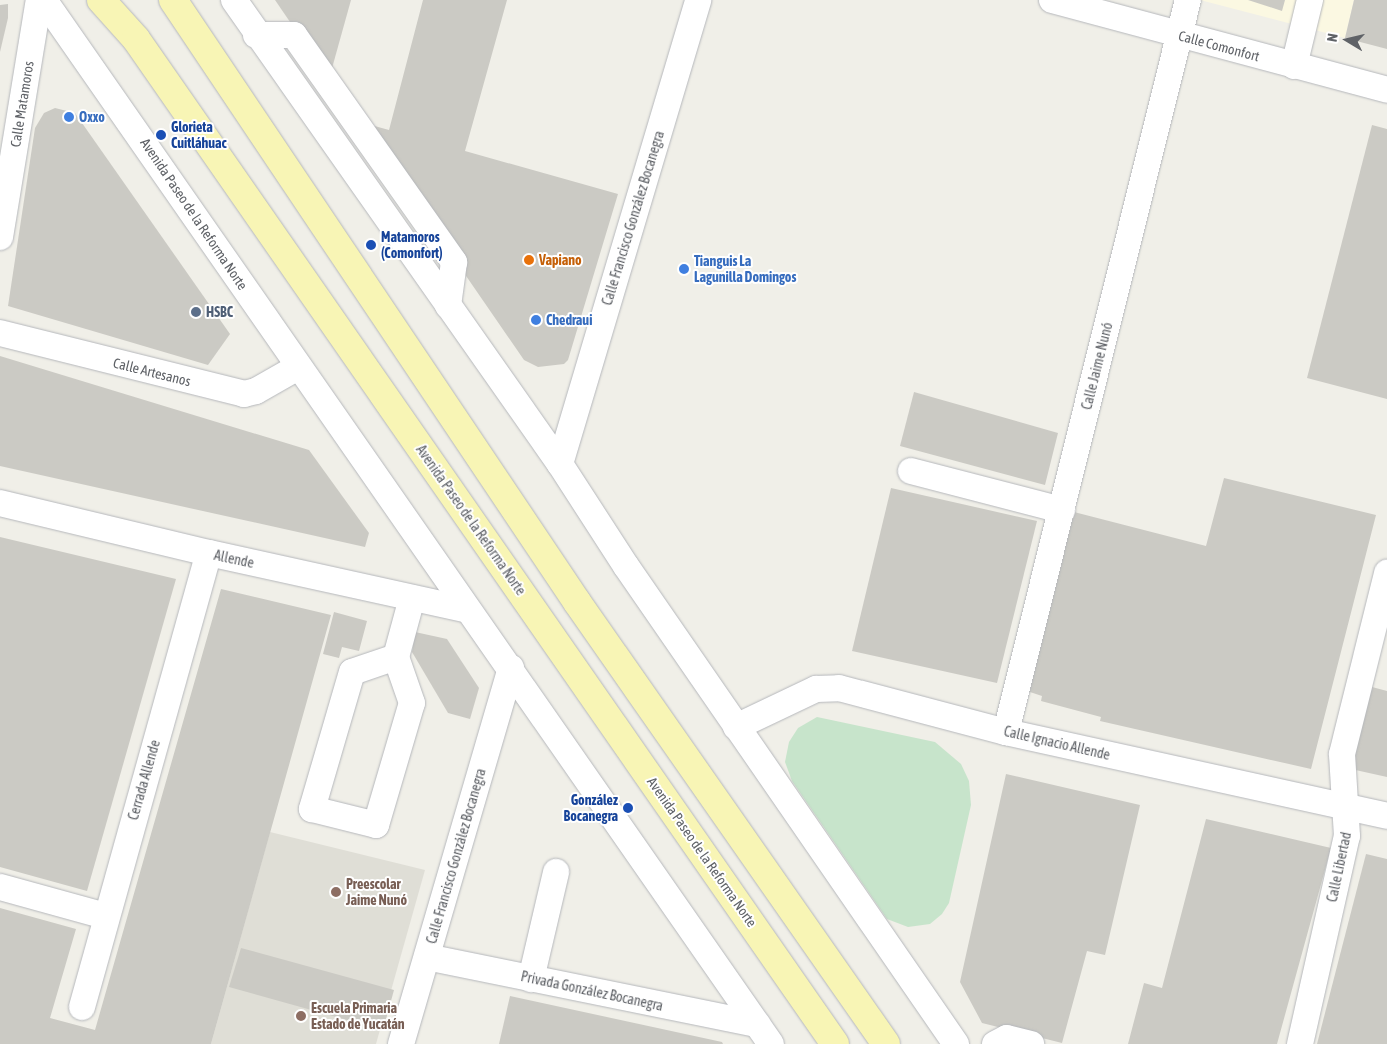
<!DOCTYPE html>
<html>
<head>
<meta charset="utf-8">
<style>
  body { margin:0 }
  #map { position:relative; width:1387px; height:1044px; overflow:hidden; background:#f0efe8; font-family:"Asap Condensed",sans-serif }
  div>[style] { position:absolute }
  .commercial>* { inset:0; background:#fbf8e2 }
  .education>* { inset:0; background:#dfded6 }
  .green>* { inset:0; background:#c7e4cb }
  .building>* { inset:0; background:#cbcac4 }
  .roads { filter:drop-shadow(0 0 1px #b5b7bb) drop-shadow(0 0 1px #b5b7bb) }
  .minor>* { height:26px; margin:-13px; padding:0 13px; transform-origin:13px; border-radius:13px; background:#fff }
  .major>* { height:28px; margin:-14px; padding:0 14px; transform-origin:14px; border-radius:14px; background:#f8f5b5 }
  .dots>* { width:14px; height:14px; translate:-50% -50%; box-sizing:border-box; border:2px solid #fff; border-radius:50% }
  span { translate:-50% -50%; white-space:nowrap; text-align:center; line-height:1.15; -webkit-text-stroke:4px #fff; paint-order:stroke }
  .street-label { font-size:14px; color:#5f6267 }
  .shop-label { font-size:14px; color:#366cbe; font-weight:700 }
  .left { translate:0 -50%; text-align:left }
  .transit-label { font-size:14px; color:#164399; font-weight:700 }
  .right { translate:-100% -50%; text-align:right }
  .food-label { font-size:14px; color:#c56008; font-weight:700 }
  .service-label { font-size:14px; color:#4e5e75; font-weight:700 }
  .education-label { font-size:14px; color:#785e54; font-weight:700 }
  .north { position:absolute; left:1322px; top:15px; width:50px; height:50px; -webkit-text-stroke:4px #fff; paint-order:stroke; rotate:279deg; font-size:14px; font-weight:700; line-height:20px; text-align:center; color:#5f6267 }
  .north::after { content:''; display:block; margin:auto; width:18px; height:22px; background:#5f6267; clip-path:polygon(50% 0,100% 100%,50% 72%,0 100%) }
</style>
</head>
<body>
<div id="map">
  <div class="commercial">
    <div style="clip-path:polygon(1200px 0,1354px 0,1345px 38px)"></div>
  </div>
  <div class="education">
    <div style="clip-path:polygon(270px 832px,425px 870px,376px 1044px,211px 1044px)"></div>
  </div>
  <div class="green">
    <div style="clip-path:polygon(817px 717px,935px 742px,961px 764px,969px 781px,971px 805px,949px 903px,942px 914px,930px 924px,908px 927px,887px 919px,792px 781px,785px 762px,789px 742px,798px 728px)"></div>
  </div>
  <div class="building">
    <div style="clip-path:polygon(275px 0,351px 0,329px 79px)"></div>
    <div style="clip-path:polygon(423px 0,507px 0,465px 151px,618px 194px,568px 360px,564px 364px,538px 367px,524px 360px,360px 122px,389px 130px)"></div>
    <div style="clip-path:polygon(1248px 0,1285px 0,1282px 11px)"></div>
    <div style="clip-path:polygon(1354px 0,1387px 0,1387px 49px,1345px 38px)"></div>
    <div style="clip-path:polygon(8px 4px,8px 18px,0 52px,0 5px)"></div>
    <div style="clip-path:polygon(55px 108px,75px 113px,230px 334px,208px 365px,8px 306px,35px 128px,44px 113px)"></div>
    <div style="clip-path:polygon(1372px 125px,1387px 129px,1387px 399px,1307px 378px)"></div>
    <div style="clip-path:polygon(0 356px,309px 450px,369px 533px,365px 547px,0 466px)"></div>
    <div style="clip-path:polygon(914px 392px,1058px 433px,1045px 485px,900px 446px)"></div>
    <div style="clip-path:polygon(1224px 478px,1376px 515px,1311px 769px,1100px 721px,1101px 717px,1041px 701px,1042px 696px,1027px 691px,1074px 512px,1206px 546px)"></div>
    <div style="clip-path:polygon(891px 488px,1037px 521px,997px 683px,852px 651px)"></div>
    <div style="clip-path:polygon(0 537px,176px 579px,87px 891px,0 867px)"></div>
    <div style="clip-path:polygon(221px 589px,331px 615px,211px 1044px,0 1044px,0 908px,76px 929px,50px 1018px,95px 1030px)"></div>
    <div style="clip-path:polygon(334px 612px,367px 621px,359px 651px,342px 647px,339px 658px,323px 654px)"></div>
    <div style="clip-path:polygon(415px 632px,447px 639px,479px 688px,470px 719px,448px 713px,412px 652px)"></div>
    <div style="clip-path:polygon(1372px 687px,1387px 691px,1387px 777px,1351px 769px)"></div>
    <div style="clip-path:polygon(1006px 774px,1140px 805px,1105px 955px,1087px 951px,1062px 1043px,982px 1023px,960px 982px)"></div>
    <div style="clip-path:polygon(1206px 819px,1331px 848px,1277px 1044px,1128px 1044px,1144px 983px,1162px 988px)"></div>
    <div style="clip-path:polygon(1366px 854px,1387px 859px,1387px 1044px,1317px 1044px)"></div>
    <div style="clip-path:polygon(241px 948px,394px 990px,383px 1030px,229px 987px)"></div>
    <div style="clip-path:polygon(510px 996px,722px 1042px,723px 1044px,499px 1044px)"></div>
  </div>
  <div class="roads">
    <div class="minor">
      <div style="left:44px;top:0;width:1272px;rotate:55.15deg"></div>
      <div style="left:234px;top:0;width:567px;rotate:54.91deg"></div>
      <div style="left:560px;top:464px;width:121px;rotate:57.1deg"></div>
      <div style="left:626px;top:566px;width:581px;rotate:55.38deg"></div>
      <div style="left:1052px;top:0;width:347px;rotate:15deg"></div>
      <div style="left:256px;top:35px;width:38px"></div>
      <div style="left:294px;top:35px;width:278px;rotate:54.8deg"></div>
      <div style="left:454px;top:262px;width:44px;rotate:97.8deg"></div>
      <div style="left:1294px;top:66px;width:68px;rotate:-76.4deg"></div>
      <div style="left:0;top:237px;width:240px;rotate:-80.7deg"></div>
      <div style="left:0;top:333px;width:252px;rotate:14deg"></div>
      <div style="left:244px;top:394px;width:12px;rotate:-14deg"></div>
      <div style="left:256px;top:391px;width:48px;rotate:-29.7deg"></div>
      <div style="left:560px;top:464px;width:484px;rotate:-73.4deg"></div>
      <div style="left:911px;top:471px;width:156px;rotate:14.5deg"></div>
      <div style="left:0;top:503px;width:215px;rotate:13.5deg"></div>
      <div style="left:209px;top:553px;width:265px;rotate:12.4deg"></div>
      <div style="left:396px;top:657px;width:46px;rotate:161.2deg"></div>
      <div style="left:352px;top:672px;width:143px;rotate:106.3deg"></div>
      <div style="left:312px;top:809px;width:66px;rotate:14deg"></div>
      <div style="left:376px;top:825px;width:127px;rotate:-73.6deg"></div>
      <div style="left:412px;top:703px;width:49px;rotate:-109.2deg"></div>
      <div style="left:396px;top:657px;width:61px;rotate:-74.8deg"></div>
      <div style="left:736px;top:727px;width:89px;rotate:-25.4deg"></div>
      <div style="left:816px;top:689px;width:23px;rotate:-2deg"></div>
      <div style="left:839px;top:688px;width:173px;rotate:14.8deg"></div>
      <div style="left:1006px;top:732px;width:390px;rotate:12.4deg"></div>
      <div style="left:1006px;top:732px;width:754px;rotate:-76.04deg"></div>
      <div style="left:0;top:887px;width:109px;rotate:15.4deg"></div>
      <div style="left:427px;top:957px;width:337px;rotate:11.5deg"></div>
      <div style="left:531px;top:979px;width:110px;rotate:-76.8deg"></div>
      <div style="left:82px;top:1007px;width:471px;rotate:-74.4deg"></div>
      <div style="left:401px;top:1044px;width:392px;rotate:-73.7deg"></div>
      <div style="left:995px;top:1044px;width:13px;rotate:-27deg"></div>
      <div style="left:1007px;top:1038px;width:25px;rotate:14deg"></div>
      <div style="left:1300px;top:1044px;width:213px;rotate:-77.3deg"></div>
      <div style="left:1347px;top:836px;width:82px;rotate:-93.5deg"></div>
      <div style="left:1342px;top:754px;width:187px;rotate:-76deg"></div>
    </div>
    <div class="major">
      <div style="left:101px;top:0;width:52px;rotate:48.1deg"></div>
      <div style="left:136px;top:39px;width:1224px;rotate:55.18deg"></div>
      <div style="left:173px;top:0;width:725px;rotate:56.13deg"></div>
      <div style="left:577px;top:602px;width:539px;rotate:55.04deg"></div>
    </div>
  </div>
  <div class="dots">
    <div style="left:69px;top:117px;background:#3f7fe0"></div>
    <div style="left:161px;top:135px;background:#1a4fb4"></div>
    <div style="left:371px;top:245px;background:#1a4fb4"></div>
    <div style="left:529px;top:260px;background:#e8710a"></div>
    <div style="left:684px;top:269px;background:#3f7fe0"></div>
    <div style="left:196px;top:312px;background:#5c6f8a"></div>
    <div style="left:536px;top:320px;background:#3f7fe0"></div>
    <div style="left:628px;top:808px;background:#1a4fb4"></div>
    <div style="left:336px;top:892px;background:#8d6e63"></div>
    <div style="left:301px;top:1016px;background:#8d6e63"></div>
  </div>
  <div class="street-label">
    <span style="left:1219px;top:46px;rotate:15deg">Calle Comonfort</span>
    <span style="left:22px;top:104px;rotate:-81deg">Calle Matamoros</span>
    <span style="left:194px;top:214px;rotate:56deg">Avenida Paseo de la Reforma Norte</span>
    <span style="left:633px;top:218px;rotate:-73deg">Calle Francisco González Bocanegra</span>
    <span style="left:1097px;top:366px;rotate:-76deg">Calle Jaime Nunó</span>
    <span style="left:152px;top:372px;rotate:14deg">Calle Artesanos</span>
    <span style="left:471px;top:520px;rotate:55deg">Avenida Paseo de la Reforma Norte</span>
    <span style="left:234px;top:559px;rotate:12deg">Allende</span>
    <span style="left:1057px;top:743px;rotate:13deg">Calle Ignacio Allende</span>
    <span style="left:144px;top:780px;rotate:-74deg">Cerrada Allende</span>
    <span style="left:702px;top:852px;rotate:55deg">Avenida Paseo de la Reforma Norte</span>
    <span style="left:456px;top:856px;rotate:-74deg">Calle Francisco González Bocanegra</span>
    <span style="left:1339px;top:867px;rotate:-78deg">Calle Libertad</span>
    <span style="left:592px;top:991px;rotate:12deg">Privada González Bocanegra</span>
  </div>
  <div class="shop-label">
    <span class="left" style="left:79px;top:117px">Oxxo</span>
    <span class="left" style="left:694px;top:269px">Tianguis La<br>Lagunilla Domingos</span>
    <span class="left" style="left:546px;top:320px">Chedraui</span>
  </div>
  <div class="transit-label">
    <span class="left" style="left:171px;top:135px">Glorieta<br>Cuitláhuac</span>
    <span class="left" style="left:381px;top:245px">Matamoros<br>(Comonfort)</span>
    <span class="right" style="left:618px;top:808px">González<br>Bocanegra</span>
  </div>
  <div class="food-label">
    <span class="left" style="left:539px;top:260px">Vapiano</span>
  </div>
  <div class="service-label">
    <span class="left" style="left:206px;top:312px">HSBC</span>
  </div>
  <div class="education-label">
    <span class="left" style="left:346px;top:892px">Preescolar<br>Jaime Nunó</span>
    <span class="left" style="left:311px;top:1016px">Escuela Primaria<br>Estado de Yucatán</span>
  </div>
  <div class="north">N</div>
</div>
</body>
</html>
